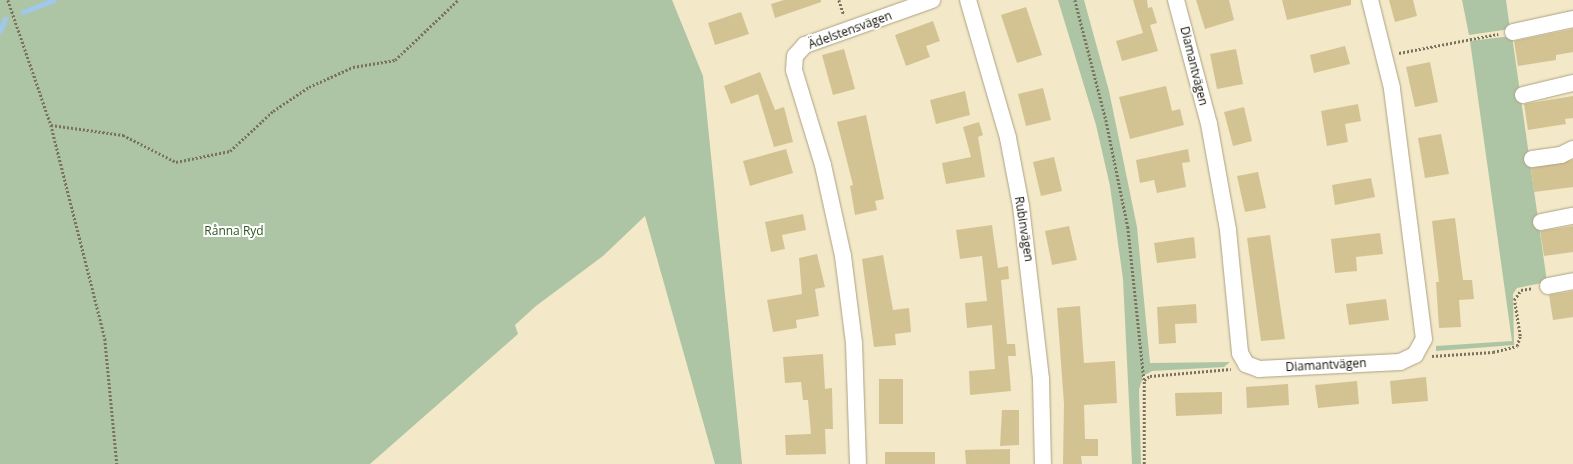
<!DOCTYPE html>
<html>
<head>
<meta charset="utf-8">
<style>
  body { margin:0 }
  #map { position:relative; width:1573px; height:464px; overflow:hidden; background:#f3e8c7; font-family:"Open Sans",sans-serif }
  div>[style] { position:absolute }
  .green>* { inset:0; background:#adc5a5 }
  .stream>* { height:4.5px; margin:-2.25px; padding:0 2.25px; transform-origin:2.25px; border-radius:2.25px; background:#a0c7ec }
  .building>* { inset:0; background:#d4c392 }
  .path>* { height:2.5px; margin-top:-1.25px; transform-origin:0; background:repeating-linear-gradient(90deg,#79725d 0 2px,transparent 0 4px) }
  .roads { filter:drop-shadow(0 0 1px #aca183) drop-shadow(0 0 1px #aca183) }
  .minor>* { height:16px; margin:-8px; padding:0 8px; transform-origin:8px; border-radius:8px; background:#fff }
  span { translate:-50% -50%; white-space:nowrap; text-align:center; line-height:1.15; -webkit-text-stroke:4px #fff; paint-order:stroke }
  .street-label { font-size:12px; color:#110d03 }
  .park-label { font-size:12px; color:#2c551d }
</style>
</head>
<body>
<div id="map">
  <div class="green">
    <div style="clip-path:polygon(0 0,672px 0,703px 76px,742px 464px,715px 464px,645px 216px,603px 256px,536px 306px,515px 325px,518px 334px,370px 464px,0 464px)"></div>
    <div style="clip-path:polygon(1058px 0,1084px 0,1109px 91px,1137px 227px,1150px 363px,1230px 362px,1224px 367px,1152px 371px,1143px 376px,1139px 390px,1141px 464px,1132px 464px,1123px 279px,1110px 186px,1096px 125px)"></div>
    <div style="clip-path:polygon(1462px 0,1506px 0,1510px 29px,1469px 35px)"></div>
    <div style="clip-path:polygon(1512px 36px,1547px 282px,1517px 288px,1513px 294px,1514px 345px,1436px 351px,1436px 346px,1512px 341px,1470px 41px)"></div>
  </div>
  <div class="stream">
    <div style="left:23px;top:12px;width:33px;rotate:-21deg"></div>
    <div style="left:0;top:31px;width:13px;rotate:-67deg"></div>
  </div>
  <div class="building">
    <div style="clip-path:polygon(784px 0,821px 0,821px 2px,775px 18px,771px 4px)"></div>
    <div style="clip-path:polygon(1133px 0,1147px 0,1148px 8px,1152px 7px,1157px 23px,1150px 25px,1158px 51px,1122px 61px,1116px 41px,1143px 33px)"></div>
    <div style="clip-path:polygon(1196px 0,1229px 0,1234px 20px,1205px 29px)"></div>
    <div style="clip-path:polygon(1282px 0,1351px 0,1351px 5px,1287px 20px)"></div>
    <div style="clip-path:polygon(1389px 0,1413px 0,1417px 16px,1395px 22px)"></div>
    <div style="clip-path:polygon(1026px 7px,1042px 55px,1017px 63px,1001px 15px)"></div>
    <div style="clip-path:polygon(741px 12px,749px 34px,715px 45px,708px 23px)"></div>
    <div style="clip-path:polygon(933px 21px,940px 41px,926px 46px,930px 57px,906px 66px,895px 35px)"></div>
    <div style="clip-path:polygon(1573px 29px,1573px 52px,1556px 55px,1556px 60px,1518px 66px,1514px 41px)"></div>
    <div style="clip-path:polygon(1345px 46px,1350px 64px,1314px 73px,1310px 55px)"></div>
    <div style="clip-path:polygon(844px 49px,855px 89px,833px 95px,822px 55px)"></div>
    <div style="clip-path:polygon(1236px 49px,1243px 84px,1217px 89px,1210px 54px)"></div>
    <div style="clip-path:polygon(1430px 62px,1438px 102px,1415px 107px,1406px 67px)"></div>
    <div style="clip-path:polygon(760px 72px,775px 110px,784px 107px,793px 142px,774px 147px,758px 94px,731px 104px,724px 86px)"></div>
    <div style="clip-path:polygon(1166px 86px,1172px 111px,1180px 109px,1184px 125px,1130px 139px,1119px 97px)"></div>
    <div style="clip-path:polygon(1043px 88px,1051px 120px,1026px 126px,1018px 94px)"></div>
    <div style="clip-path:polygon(965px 91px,970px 115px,936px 124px,930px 100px)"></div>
    <div style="clip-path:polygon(1573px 96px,1573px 118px,1565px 119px,1566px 124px,1528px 130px,1524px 104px)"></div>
    <div style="clip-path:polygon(1358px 104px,1361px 121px,1345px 124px,1348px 142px,1327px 146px,1321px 111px)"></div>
    <div style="clip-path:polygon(1244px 107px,1252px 141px,1233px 146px,1224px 112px)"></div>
    <div style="clip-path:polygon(866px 115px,884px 199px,875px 201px,877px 210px,855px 215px,850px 186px,853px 185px,837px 122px)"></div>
    <div style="clip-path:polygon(979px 122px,983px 135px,978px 137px,985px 177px,946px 184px,942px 163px,971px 157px,963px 127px)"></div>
    <div style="clip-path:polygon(1441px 134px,1449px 174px,1425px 178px,1418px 138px)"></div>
    <div style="clip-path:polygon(786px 149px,793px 173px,750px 186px,743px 161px)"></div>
    <div style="clip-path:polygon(1188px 149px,1190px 162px,1182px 163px,1186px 187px,1157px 193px,1154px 180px,1140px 183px,1136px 160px)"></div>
    <div style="clip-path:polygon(1054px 157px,1062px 191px,1041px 196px,1033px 162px)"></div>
    <div style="clip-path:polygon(1573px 160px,1573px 187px,1534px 192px,1531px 168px)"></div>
    <div style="clip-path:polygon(1258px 172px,1266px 208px,1245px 212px,1237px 176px)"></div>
    <div style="clip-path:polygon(1371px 178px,1375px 197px,1335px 205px,1332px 185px)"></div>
    <div style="clip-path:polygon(803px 214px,806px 230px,782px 235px,785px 249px,771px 252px,765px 222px)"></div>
    <div style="clip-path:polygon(1455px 218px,1463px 280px,1472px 280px,1474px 299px,1459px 300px,1461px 327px,1439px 328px,1436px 282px,1439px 282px,1432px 221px)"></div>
    <div style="clip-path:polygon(992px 225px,998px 268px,1008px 266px,1009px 279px,1001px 280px,1007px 344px,1015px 344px,1016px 356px,1008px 356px,1011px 391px,970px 395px,969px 371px,995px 369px,992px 325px,967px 328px,965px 303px,987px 301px,982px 256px,960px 259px,956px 230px)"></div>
    <div style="clip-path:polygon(1069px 226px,1077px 260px,1052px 265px,1045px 231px)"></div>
    <div style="clip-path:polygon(1573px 226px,1573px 252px,1544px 256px,1540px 231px)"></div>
    <div style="clip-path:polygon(1380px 233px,1383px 254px,1356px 257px,1357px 271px,1335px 273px,1331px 239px)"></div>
    <div style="clip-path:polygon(1270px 235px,1285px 339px,1261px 341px,1247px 238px)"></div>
    <div style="clip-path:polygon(1194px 237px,1196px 258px,1157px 263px,1154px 243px)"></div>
    <div style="clip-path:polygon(817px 254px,825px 287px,815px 289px,819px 316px,796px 320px,797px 328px,773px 332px,767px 300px,802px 294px,799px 258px)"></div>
    <div style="clip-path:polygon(883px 255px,893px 310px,909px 308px,911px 332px,895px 334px,896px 345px,874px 347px,862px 259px)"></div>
    <div style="clip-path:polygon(1573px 291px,1573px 317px,1553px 320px,1549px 295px)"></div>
    <div style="clip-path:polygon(1386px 299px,1389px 320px,1349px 325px,1346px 304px)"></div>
    <div style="clip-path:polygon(1196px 304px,1197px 323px,1175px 324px,1176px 343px,1159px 344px,1157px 307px)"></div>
    <div style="clip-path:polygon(1080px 306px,1084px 363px,1115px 361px,1117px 403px,1084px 405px,1085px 439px,1098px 439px,1098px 456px,1081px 456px,1082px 464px,1063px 464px,1064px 404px,1057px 308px)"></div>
    <div style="clip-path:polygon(823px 354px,825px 389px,832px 388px,833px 429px,825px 429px,826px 454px,786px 455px,785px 435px,811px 434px,808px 400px,803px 400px,801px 382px,785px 383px,783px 357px)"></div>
    <div style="clip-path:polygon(1426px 377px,1428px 401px,1392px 404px,1390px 381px)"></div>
    <div style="clip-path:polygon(879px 379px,903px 379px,903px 424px,879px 424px)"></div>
    <div style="clip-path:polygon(1357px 381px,1359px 404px,1318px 408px,1315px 385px)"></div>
    <div style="clip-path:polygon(1288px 384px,1289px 405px,1247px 408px,1246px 387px)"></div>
    <div style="clip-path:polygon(1222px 392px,1222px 414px,1176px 416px,1175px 393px)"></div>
    <div style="clip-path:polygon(1002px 410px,1019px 410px,1019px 445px,1000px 446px)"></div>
    <div style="clip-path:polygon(1010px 449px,1010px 464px,966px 464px,965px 450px)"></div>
    <div style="clip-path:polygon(885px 452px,935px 452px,935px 464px,885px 464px)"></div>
  </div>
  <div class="path">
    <div style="left:8px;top:0;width:132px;rotate:71deg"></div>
    <div style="left:51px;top:125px;width:221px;rotate:75.8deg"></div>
    <div style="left:105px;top:339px;width:126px;rotate:84.5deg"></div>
    <div style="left:839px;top:0;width:16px;rotate:72deg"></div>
    <div style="left:1075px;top:0;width:124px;rotate:75.5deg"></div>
    <div style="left:1106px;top:120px;width:109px;rotate:78.4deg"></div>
    <div style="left:1128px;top:227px;width:154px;rotate:84deg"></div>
    <div style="left:1399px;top:53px;width:101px;rotate:-10.9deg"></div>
    <div style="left:51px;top:125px;width:73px;rotate:7.9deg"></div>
    <div style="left:123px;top:135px;width:59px;rotate:27deg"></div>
    <div style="left:176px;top:162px;width:55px;rotate:-11.5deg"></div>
    <div style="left:230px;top:151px;width:59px;rotate:-42.9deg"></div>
    <div style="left:273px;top:111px;width:43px;rotate:-33.7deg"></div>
    <div style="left:309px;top:87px;width:48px;rotate:-24.4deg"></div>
    <div style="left:353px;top:67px;width:43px;rotate:-9.5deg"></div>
    <div style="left:395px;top:60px;width:87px;rotate:-43.6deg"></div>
    <div style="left:1432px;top:356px;width:61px;rotate:-3.8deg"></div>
    <div style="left:1493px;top:352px;width:25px;rotate:-14deg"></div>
    <div style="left:1517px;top:346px;width:10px;rotate:-73deg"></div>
    <div style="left:1520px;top:336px;width:36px;rotate:-99deg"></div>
    <div style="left:1514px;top:300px;width:12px;rotate:-55deg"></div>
    <div style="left:1521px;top:290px;width:12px;rotate:-9deg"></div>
    <div style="left:1144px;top:464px;width:84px;rotate:-90deg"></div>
    <div style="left:1144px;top:380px;width:7px;rotate:-34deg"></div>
    <div style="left:1150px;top:376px;width:81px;rotate:-4.9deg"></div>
  </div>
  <div class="roads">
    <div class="minor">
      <div style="left:968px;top:0;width:144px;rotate:73.8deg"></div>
      <div style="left:1008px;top:138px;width:69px;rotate:79.2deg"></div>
      <div style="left:1021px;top:206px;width:174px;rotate:83.4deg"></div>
      <div style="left:1041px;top:379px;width:85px;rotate:88.7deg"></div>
      <div style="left:1176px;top:0;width:128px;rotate:75.1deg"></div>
      <div style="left:1209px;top:124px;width:108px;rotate:79.8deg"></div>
      <div style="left:1228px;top:230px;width:124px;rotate:84.4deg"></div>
      <div style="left:1240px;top:353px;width:13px;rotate:61deg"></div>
      <div style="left:1246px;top:364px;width:14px;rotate:21deg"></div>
      <div style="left:1259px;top:369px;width:141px;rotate:-2.8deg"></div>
      <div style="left:1400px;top:362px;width:17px;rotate:-25deg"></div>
      <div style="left:1415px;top:355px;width:18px;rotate:-61deg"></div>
      <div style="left:1424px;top:339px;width:253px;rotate:-97.3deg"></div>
      <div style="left:1392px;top:88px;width:91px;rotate:-104deg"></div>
      <div style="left:1513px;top:32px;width:61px;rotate:-12.2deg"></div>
      <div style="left:1523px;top:95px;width:51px;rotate:-13.5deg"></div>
      <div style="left:1532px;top:159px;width:29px;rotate:-8deg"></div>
      <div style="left:1561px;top:155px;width:13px;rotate:-27deg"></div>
      <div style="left:1541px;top:222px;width:33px;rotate:-11deg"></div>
      <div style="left:1548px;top:286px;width:25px;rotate:-11deg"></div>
      <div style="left:858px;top:464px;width:121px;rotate:-91.9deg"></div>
      <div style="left:854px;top:343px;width:88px;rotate:-97.2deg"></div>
      <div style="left:843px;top:256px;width:93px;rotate:-102.4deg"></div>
      <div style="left:823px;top:165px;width:99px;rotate:-107deg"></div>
      <div style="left:794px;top:70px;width:14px;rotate:-86deg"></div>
      <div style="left:795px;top:56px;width:15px;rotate:-48deg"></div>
      <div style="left:805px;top:45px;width:135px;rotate:-19.5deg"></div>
    </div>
  </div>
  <div class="street-label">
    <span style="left:850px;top:30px;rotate:-20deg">Ädelstensvägen</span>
    <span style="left:1194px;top:66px;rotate:76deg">Diamantvägen</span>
    <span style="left:1024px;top:229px;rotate:81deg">Rubinvägen</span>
    <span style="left:1326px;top:365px;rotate:-3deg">Diamantvägen</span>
  </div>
  <div class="park-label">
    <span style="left:234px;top:231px">Rånna Ryd</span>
  </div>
</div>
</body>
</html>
